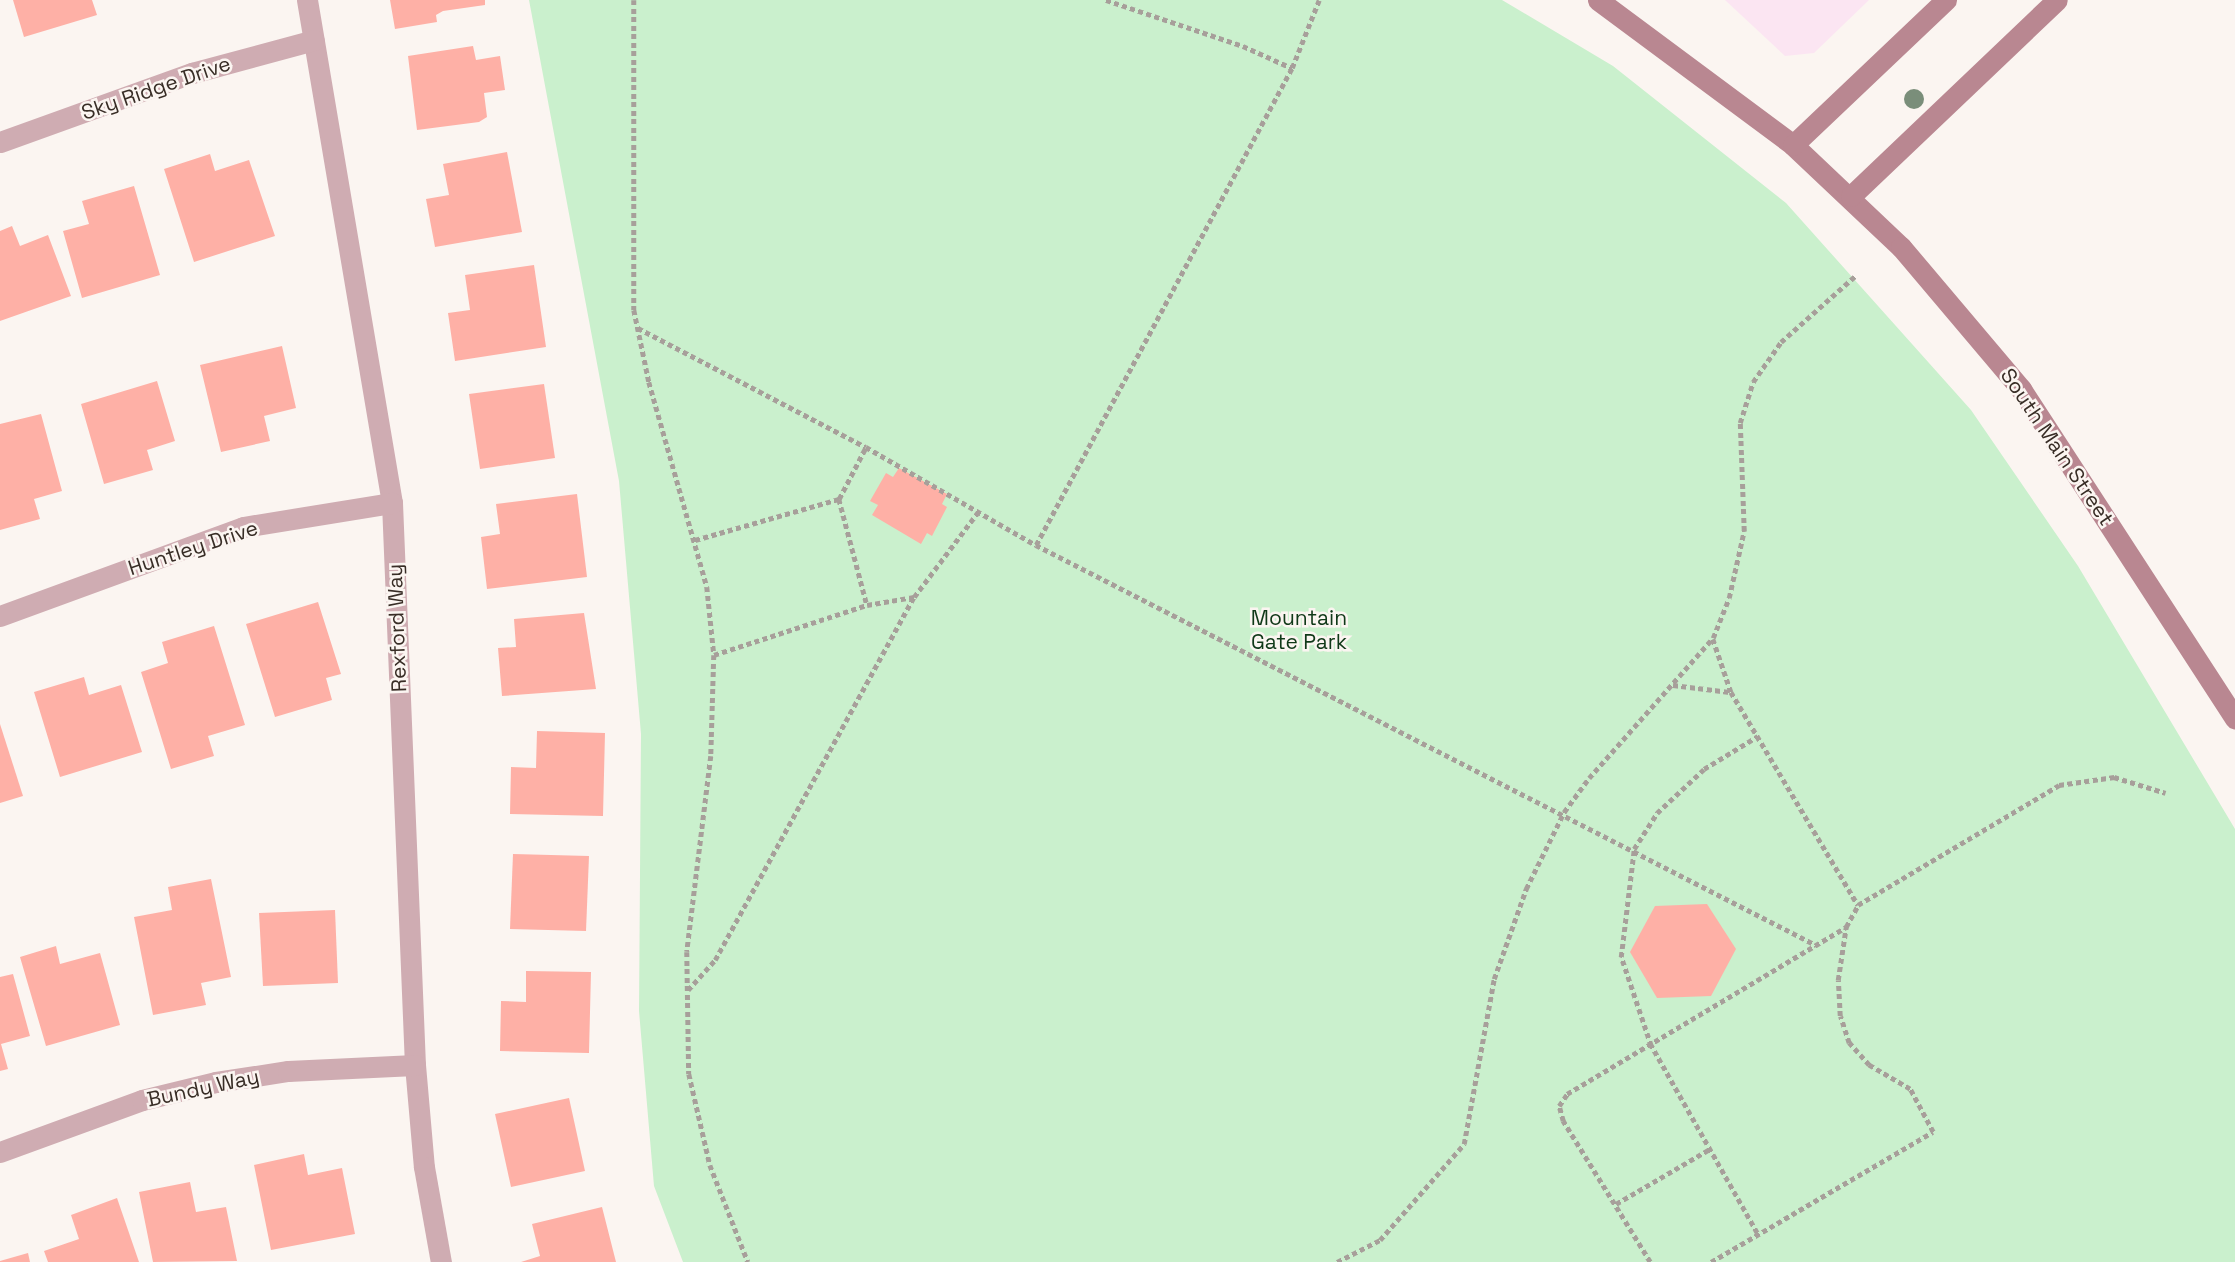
<!DOCTYPE html>
<html>
<head>
<meta charset="utf-8">
<style>
  body { margin:0 }
  #map { position:relative; width:2235px; height:1262px; overflow:hidden; background:#fbf5f1; font-family:"Space Grotesk",sans-serif }
  div>[style] { position:absolute }
  .commercial>* { inset:0; background:#fbe5f2 }
  .green>* { inset:0; background:#caf0cd }
  .building>* { inset:0; background:#feb0a6 }
  .path>* { height:4.5px; margin-top:-2.25px; transform-origin:0; background:repeating-linear-gradient(90deg,#a79f9a 0 5px,transparent 0 8.5px) }
  .street>* { height:21px; margin:-10.5px; padding:0 10.5px; transform-origin:10.5px; border-radius:10.5px; background:#cfacb2 }
  .secondary>* { height:21px; margin:-10.5px; padding:0 10.5px; transform-origin:10.5px; border-radius:10.5px; background:#b98791 }
  .trees>* { width:20px; height:20px; margin:-10px; border-radius:50%; background:#7a8e7a }
  span { translate:-50% -50%; white-space:nowrap; text-align:center; line-height:1.15; -webkit-text-stroke:5px #fbf5f1; paint-order:stroke }
  .street-label { font-size:21px; color:#382d26 }
  .park-label { font-size:21px; color:#103918 }
</style>
</head>
<body>
<div id="map">
  <div class="commercial">
    <div style="clip-path:polygon(1725px 0,1869px 0,1814px 53px,1785px 56px)"></div>
  </div>
  <div class="green">
    <div style="clip-path:polygon(529px 0,1502px 0,1613px 66px,1786px 203px,1971px 410px,2078px 566px,2235px 829px,2235px 1262px,683px 1262px,654px 1186px,639px 1011px,641px 734px,619px 481px)"></div>
  </div>
  <div class="building">
    <div style="clip-path:polygon(13px 0,92px 0,97px 15px,24px 37px)"></div>
    <div style="clip-path:polygon(390px 0,485px 0,485px 5px,443px 11px,436px 15px,437px 22px,395px 29px)"></div>
    <div style="clip-path:polygon(473px 46px,476px 60px,500px 56px,505px 90px,484px 93px,487px 117px,479px 122px,417px 130px,408px 56px)"></div>
    <div style="clip-path:polygon(507px 152px,522px 232px,435px 247px,426px 199px,449px 195px,443px 164px)"></div>
    <div style="clip-path:polygon(210px 154px,215px 171px,249px 160px,275px 236px,194px 262px,164px 169px)"></div>
    <div style="clip-path:polygon(134px 186px,160px 275px,82px 298px,63px 231px,89px 224px,82px 201px)"></div>
    <div style="clip-path:polygon(12px 226px,20px 246px,48px 235px,71px 296px,0 321px,0 231px)"></div>
    <div style="clip-path:polygon(534px 265px,546px 347px,455px 361px,448px 313px,470px 310px,465px 275px)"></div>
    <div style="clip-path:polygon(282px 346px,296px 408px,264px 416px,270px 441px,221px 452px,200px 365px)"></div>
    <div style="clip-path:polygon(157px 381px,175px 441px,147px 450px,153px 470px,104px 484px,81px 404px)"></div>
    <div style="clip-path:polygon(544px 384px,555px 458px,480px 469px,469px 394px)"></div>
    <div style="clip-path:polygon(41px 414px,62px 491px,34px 499px,40px 519px,0 530px,0 424px)"></div>
    <div style="clip-path:polygon(899px 468px,947px 494px,942px 504px,947px 507px,932px 536px,927px 533px,921px 544px,872px 515px,878px 505px,870px 501px,886px 473px,893px 477px)"></div>
    <div style="clip-path:polygon(577px 494px,587px 577px,487px 589px,481px 537px,500px 534px,496px 504px)"></div>
    <div style="clip-path:polygon(318px 602px,341px 674px,326px 678px,332px 700px,275px 717px,246px 624px)"></div>
    <div style="clip-path:polygon(584px 613px,596px 689px,502px 696px,498px 648px,516px 647px,514px 619px)"></div>
    <div style="clip-path:polygon(214px 626px,245px 725px,208px 736px,214px 756px,171px 769px,141px 672px,168px 663px,162px 642px)"></div>
    <div style="clip-path:polygon(84px 677px,89px 695px,121px 685px,142px 752px,60px 777px,34px 692px)"></div>
    <div style="clip-path:polygon(0 724px,23px 796px,0 803px)"></div>
    <div style="clip-path:polygon(537px 731px,605px 733px,603px 816px,510px 814px,511px 767px,536px 768px)"></div>
    <div style="clip-path:polygon(513px 854px,589px 856px,586px 931px,510px 929px)"></div>
    <div style="clip-path:polygon(211px 879px,231px 977px,201px 983px,206px 1005px,153px 1015px,134px 917px,172px 910px,168px 887px)"></div>
    <div style="clip-path:polygon(1707px 904px,1736px 949px,1711px 996px,1657px 998px,1630px 952px,1655px 906px)"></div>
    <div style="clip-path:polygon(335px 910px,338px 983px,263px 986px,259px 913px)"></div>
    <div style="clip-path:polygon(56px 946px,60px 964px,100px 953px,120px 1025px,46px 1046px,20px 957px)"></div>
    <div style="clip-path:polygon(526px 971px,591px 972px,589px 1053px,500px 1051px,501px 1001px,526px 1002px)"></div>
    <div style="clip-path:polygon(13px 974px,30px 1036px,1px 1044px,8px 1069px,0 1071px,0 977px)"></div>
    <div style="clip-path:polygon(569px 1098px,585px 1171px,511px 1187px,495px 1114px)"></div>
    <div style="clip-path:polygon(304px 1154px,308px 1175px,342px 1168px,355px 1234px,271px 1250px,254px 1165px)"></div>
    <div style="clip-path:polygon(190px 1182px,196px 1212px,226px 1207px,237px 1261px,153px 1262px,139px 1192px)"></div>
    <div style="clip-path:polygon(117px 1198px,139px 1262px,48px 1262px,44px 1251px,79px 1239px,71px 1215px)"></div>
    <div style="clip-path:polygon(602px 1207px,616px 1262px,521px 1262px,540px 1256px,532px 1224px)"></div>
    <div style="clip-path:polygon(28px 1253px,30px 1262px,0 1262px,0 1261px)"></div>
  </div>
  <div class="path">
    <div style="left:634px;top:0;width:310px;rotate:90deg"></div>
    <div style="left:634px;top:310px;width:74px;rotate:78.2deg"></div>
    <div style="left:649px;top:382px;width:213px;rotate:74.2deg"></div>
    <div style="left:707px;top:587px;width:68px;rotate:84.1deg"></div>
    <div style="left:714px;top:655px;width:101px;rotate:91.7deg"></div>
    <div style="left:711px;top:756px;width:197px;rotate:97deg"></div>
    <div style="left:687px;top:952px;width:122px;rotate:89.1deg"></div>
    <div style="left:689px;top:1074px;width:93px;rotate:77deg"></div>
    <div style="left:710px;top:1165px;width:104px;rotate:68.6deg"></div>
    <div style="left:1106px;top:0;width:145px;rotate:18.6deg"></div>
    <div style="left:1243px;top:46px;width:54px;rotate:24.2deg"></div>
    <div style="left:638px;top:328px;width:257px;rotate:27.6deg"></div>
    <div style="left:866px;top:447px;width:196px;rotate:30deg"></div>
    <div style="left:1036px;top:545px;width:877px;rotate:27.15deg"></div>
    <div style="left:839px;top:499px;width:110px;rotate:75.2deg"></div>
    <div style="left:695px;top:540px;width:150px;rotate:-15.9deg"></div>
    <div style="left:839px;top:499px;width:59px;rotate:-62.6deg"></div>
    <div style="left:1036px;top:545px;width:541px;rotate:-61.78deg"></div>
    <div style="left:1292px;top:68px;width:73px;rotate:-68.3deg"></div>
    <div style="left:1713px;top:639px;width:56px;rotate:71.2deg"></div>
    <div style="left:1731px;top:692px;width:248px;rotate:59.2deg"></div>
    <div style="left:1858px;top:905px;width:234px;rotate:-30.8deg"></div>
    <div style="left:2059px;top:785px;width:56px;rotate:-8.3deg"></div>
    <div style="left:2114px;top:777px;width:54px;rotate:17.1deg"></div>
    <div style="left:714px;top:655px;width:161px;rotate:-18.1deg"></div>
    <div style="left:867px;top:605px;width:48px;rotate:-9.7deg"></div>
    <div style="left:1673px;top:685px;width:57px;rotate:7deg"></div>
    <div style="left:688px;top:990px;width:40px;rotate:-48deg"></div>
    <div style="left:715px;top:960px;width:414px;rotate:-61.3deg"></div>
    <div style="left:914px;top:597px;width:106px;rotate:-53deg"></div>
    <div style="left:1616px;top:1204px;width:107px;rotate:-30.4deg"></div>
    <div style="left:1757px;top:1233px;width:215px;rotate:-119.5deg"></div>
    <div style="left:1651px;top:1046px;width:94px;rotate:-108.6deg"></div>
    <div style="left:1621px;top:957px;width:109px;rotate:-83.1deg"></div>
    <div style="left:1634px;top:849px;width:43px;rotate:-57.4deg"></div>
    <div style="left:1657px;top:813px;width:64px;rotate:-43.1deg"></div>
    <div style="left:1704px;top:769px;width:63px;rotate:-31.4deg"></div>
    <div style="left:1337px;top:1262px;width:48px;rotate:-27.1deg"></div>
    <div style="left:1380px;top:1240px;width:128px;rotate:-48.8deg"></div>
    <div style="left:1464px;top:1144px;width:168px;rotate:-79.7deg"></div>
    <div style="left:1494px;top:979px;width:96px;rotate:-70.4deg"></div>
    <div style="left:1526px;top:889px;width:86px;rotate:-63.7deg"></div>
    <div style="left:1564px;top:812px;width:42px;rotate:-53.7deg"></div>
    <div style="left:1589px;top:778px;width:187px;rotate:-48.5deg"></div>
    <div style="left:1713px;top:638px;width:43px;rotate:-68.2deg"></div>
    <div style="left:1729px;top:598px;width:69px;rotate:-77.4deg"></div>
    <div style="left:1744px;top:531px;width:108px;rotate:-92.1deg"></div>
    <div style="left:1740px;top:423px;width:43px;rotate:-72.4deg"></div>
    <div style="left:1753px;top:382px;width:49px;rotate:-55deg"></div>
    <div style="left:1781px;top:342px;width:99px;rotate:-41.7deg"></div>
    <div style="left:1650px;top:1262px;width:166px;rotate:-121.7deg"></div>
    <div style="left:1563px;top:1121px;width:16px;rotate:-105deg"></div>
    <div style="left:1559px;top:1106px;width:14px;rotate:-56deg"></div>
    <div style="left:1567px;top:1094px;width:325px;rotate:-30.9deg"></div>
    <div style="left:1846px;top:927px;width:25px;rotate:-61deg"></div>
    <div style="left:1711px;top:1262px;width:257px;rotate:-30.4deg"></div>
    <div style="left:1933px;top:1132px;width:49px;rotate:-118.1deg"></div>
    <div style="left:1910px;top:1089px;width:48px;rotate:-149.7deg"></div>
    <div style="left:1869px;top:1065px;width:30px;rotate:-132deg"></div>
    <div style="left:1849px;top:1043px;width:28px;rotate:-108deg"></div>
    <div style="left:1840px;top:1016px;width:36px;rotate:-93deg"></div>
    <div style="left:1838px;top:980px;width:54px;rotate:-81.4deg"></div>
  </div>
  <div class="street">
    <div style="left:307px;top:0;width:510px;rotate:80.41deg"></div>
    <div style="left:392px;top:503px;width:562px;rotate:87.66deg"></div>
    <div style="left:415px;top:1065px;width:102px;rotate:85deg"></div>
    <div style="left:424px;top:1167px;width:97px;rotate:79.9deg"></div>
    <div style="left:0;top:142px;width:204px;rotate:-19.8deg"></div>
    <div style="left:192px;top:73px;width:126px;rotate:-15.1deg"></div>
    <div style="left:0;top:616px;width:259px;rotate:-20.1deg"></div>
    <div style="left:243px;top:527px;width:151px;rotate:-9.2deg"></div>
    <div style="left:0;top:1152px;width:151px;rotate:-20.1deg"></div>
    <div style="left:142px;top:1100px;width:76px;rotate:-13.7deg"></div>
    <div style="left:216px;top:1082px;width:73px;rotate:-8.7deg"></div>
    <div style="left:288px;top:1071px;width:127px;rotate:-2.7deg"></div>
  </div>
  <div class="secondary">
    <div style="left:1598px;top:0;width:243px;rotate:36.6deg"></div>
    <div style="left:1793px;top:145px;width:149px;rotate:43.4deg"></div>
    <div style="left:1901px;top:247px;width:186px;rotate:49.8deg"></div>
    <div style="left:2021px;top:389px;width:393px;rotate:57deg"></div>
    <div style="left:1793px;top:145px;width:211px;rotate:-43.5deg"></div>
    <div style="left:1851px;top:196px;width:284px;rotate:-43.6deg"></div>
  </div>
  <div class="trees">
    <div style="left:1914px;top:99px"></div>
  </div>
  <div class="street-label">
    <span style="left:156px;top:88px;rotate:-19deg">Sky Ridge Drive</span>
    <span style="left:2057px;top:447px;rotate:56deg">South Main Street</span>
    <span style="left:193px;top:548px;rotate:-18deg">Huntley Drive</span>
    <span style="left:397px;top:628px;rotate:-92deg">Rexford Way</span>
    <span style="left:203px;top:1088px;rotate:-12deg">Bundy Way</span>
  </div>
  <div class="park-label">
    <span style="left:1299px;top:630px">Mountain<br>Gate Park</span>
  </div>
</div>
</body>
</html>
